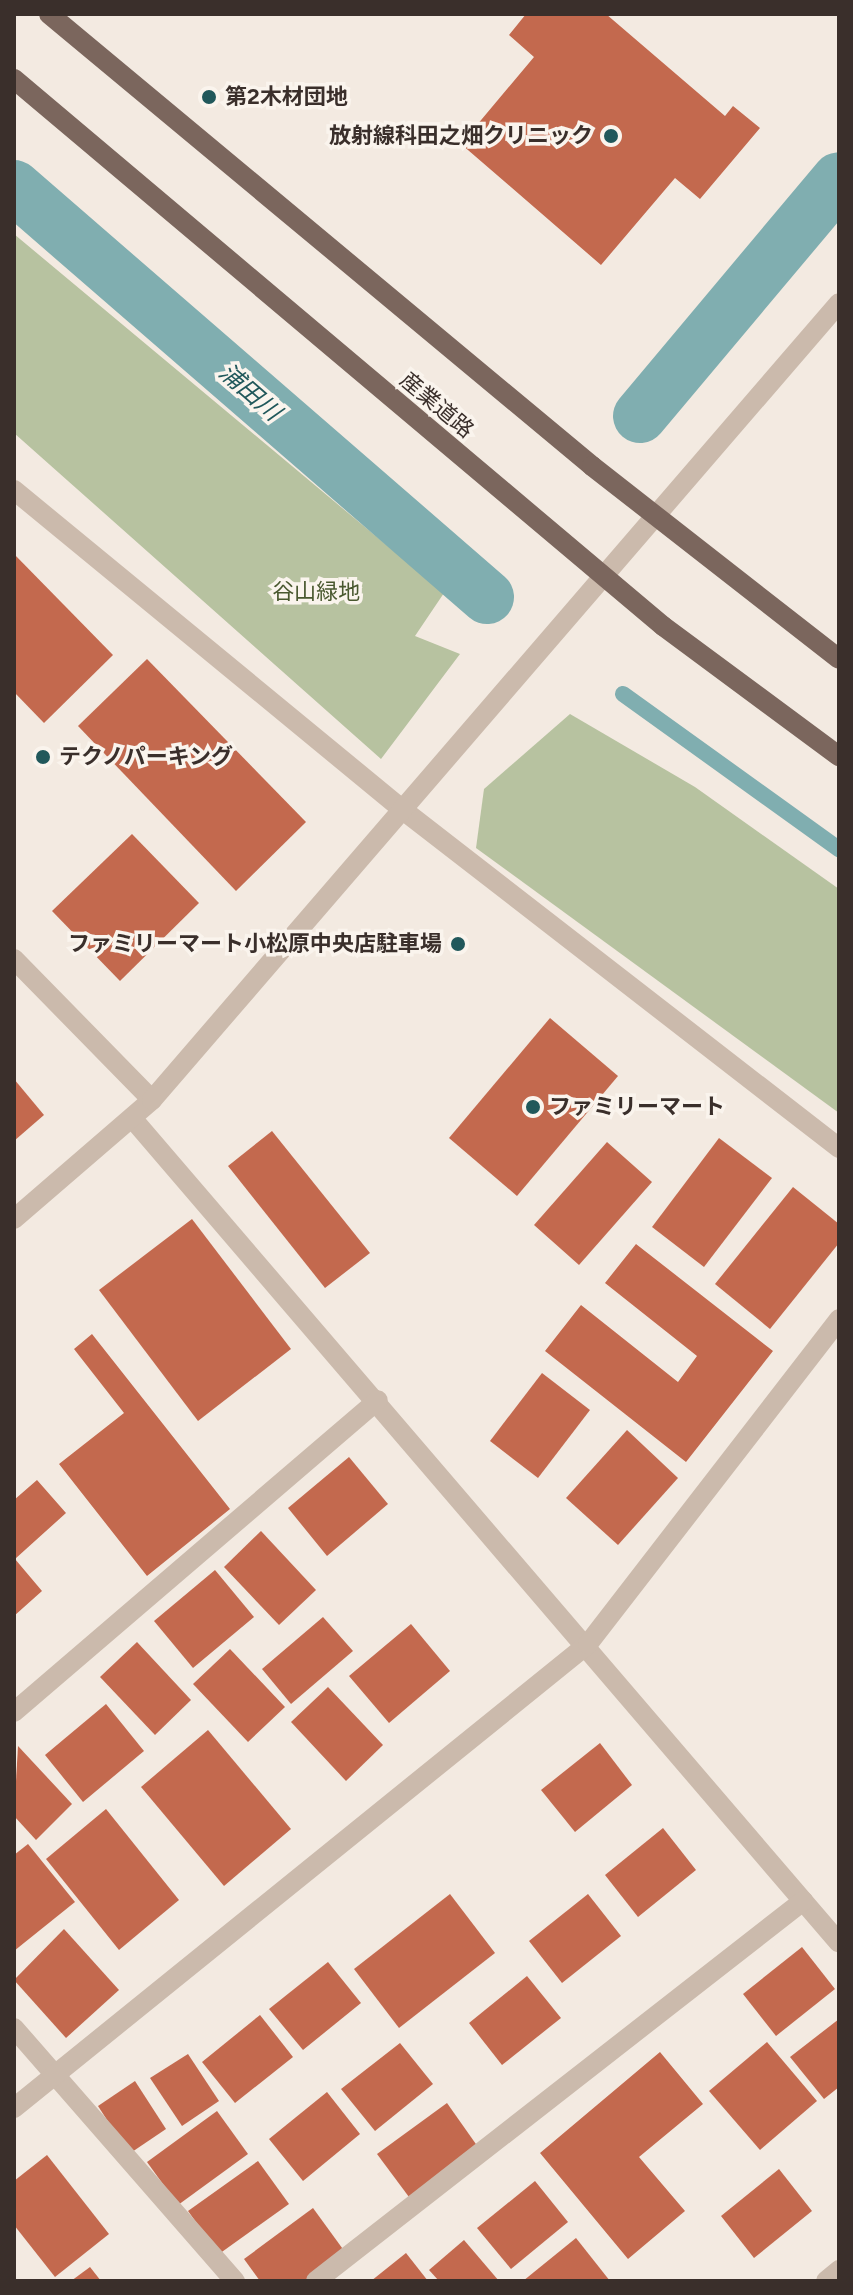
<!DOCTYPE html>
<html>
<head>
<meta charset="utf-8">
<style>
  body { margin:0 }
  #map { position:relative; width:853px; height:2295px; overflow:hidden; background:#f3eae1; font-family:Figtree,"Noto Sans JP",sans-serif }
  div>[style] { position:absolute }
  .green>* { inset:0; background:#b7c2a0 }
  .stream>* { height:16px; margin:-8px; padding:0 8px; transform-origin:8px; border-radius:8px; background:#80aeb0 }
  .canal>* { height:54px; margin:-27px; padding:0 27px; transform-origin:27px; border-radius:27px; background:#80aeb0 }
  .building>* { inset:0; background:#c3694e }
  .minor>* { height:20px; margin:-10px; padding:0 10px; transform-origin:10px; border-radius:10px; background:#cbbaac }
  .major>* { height:20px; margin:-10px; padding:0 10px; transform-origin:10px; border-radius:10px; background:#7b665d }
  .dots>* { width:22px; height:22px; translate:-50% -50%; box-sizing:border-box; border:4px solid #faf4ed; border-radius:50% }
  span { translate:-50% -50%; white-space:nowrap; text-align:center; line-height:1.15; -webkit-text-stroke:7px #faf4ed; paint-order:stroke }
  .poi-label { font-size:22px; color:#3a2f2b; font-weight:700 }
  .left { translate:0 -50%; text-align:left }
  .right { translate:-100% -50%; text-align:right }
  .street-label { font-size:22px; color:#3a2f2b }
  .park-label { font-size:22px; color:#49582f }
  .water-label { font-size:24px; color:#21585b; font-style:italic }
  .frame { position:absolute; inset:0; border:16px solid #3a2f2b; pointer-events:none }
</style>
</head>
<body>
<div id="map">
  <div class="green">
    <div style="clip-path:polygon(14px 234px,444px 593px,415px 636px,460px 654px,381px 759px,14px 433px)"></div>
    <div style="clip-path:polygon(570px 714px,695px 787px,839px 889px,839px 1113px,476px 848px,484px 789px)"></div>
  </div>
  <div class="stream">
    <div style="left:623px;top:694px;width:266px;rotate:35.7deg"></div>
  </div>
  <div class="canal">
    <div style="left:14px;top:187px;width:626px;rotate:40.92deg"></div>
    <div style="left:640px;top:416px;width:309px;rotate:-50deg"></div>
  </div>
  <div class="building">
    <div style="clip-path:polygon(526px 14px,606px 14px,725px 116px,733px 106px,760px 128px,700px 199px,675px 178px,601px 265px,461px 144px,534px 57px,509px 35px)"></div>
    <div style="clip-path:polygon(14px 554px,113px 655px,44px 723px,14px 692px)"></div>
    <div style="clip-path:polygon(147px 659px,306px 822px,236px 891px,78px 726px)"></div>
    <div style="clip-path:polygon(132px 834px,199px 903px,120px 981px,52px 911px)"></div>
    <div style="clip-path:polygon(550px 1018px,618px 1076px,517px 1196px,449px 1138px)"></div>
    <div style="clip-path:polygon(14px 1079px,44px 1115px,14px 1141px)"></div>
    <div style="clip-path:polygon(272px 1131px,370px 1253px,325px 1288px,228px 1166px)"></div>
    <div style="clip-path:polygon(719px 1138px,772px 1178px,704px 1267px,652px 1227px)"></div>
    <div style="clip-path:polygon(607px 1142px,652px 1182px,579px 1265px,534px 1225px)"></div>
    <div style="clip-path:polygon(793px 1187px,839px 1224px,839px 1243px,770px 1329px,715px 1284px)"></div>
    <div style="clip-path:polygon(192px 1219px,291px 1349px,198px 1421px,99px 1290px)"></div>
    <div style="clip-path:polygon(636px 1244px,773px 1351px,686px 1462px,545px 1351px,581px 1305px,678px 1382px,697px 1356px,605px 1283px)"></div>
    <div style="clip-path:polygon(92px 1334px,230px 1509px,147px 1576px,59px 1464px,124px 1413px,74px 1349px)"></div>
    <div style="clip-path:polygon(542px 1373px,590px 1410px,538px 1478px,490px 1441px)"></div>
    <div style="clip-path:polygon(627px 1430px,678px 1478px,618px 1545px,566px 1498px)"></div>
    <div style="clip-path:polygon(349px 1457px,388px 1504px,327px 1556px,288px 1508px)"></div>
    <div style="clip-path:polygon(37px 1480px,66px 1513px,15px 1559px,42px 1591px,14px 1616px,14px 1500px)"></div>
    <div style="clip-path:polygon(261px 1531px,316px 1590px,279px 1625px,224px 1567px)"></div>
    <div style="clip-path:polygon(215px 1570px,254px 1617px,193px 1668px,154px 1621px)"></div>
    <div style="clip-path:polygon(323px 1617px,353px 1651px,291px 1704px,262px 1669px)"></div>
    <div style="clip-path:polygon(411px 1624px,450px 1671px,389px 1723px,349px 1676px)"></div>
    <div style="clip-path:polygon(137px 1642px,191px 1700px,155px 1735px,100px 1677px)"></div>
    <div style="clip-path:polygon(230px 1649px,285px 1707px,248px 1742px,193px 1684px)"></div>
    <div style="clip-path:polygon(328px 1687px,383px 1745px,346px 1781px,291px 1722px)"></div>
    <div style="clip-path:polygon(106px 1704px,144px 1751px,83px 1802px,45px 1755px)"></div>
    <div style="clip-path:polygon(208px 1730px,291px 1829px,224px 1886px,141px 1787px)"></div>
    <div style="clip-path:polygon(600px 1743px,632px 1785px,575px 1832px,541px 1790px)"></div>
    <div style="clip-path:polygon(18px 1746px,72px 1804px,36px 1840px,14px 1816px)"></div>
    <div style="clip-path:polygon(106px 1809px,179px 1900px,119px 1950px,46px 1859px)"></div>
    <div style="clip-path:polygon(663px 1828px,696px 1870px,638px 1917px,605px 1875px)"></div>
    <div style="clip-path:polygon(28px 1844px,75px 1902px,14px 1951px,14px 1855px)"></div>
    <div style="clip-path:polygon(450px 1894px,495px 1953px,399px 2028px,354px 1969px)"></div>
    <div style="clip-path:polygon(588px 1894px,621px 1936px,562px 1983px,529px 1941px)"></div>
    <div style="clip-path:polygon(64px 1929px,119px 1990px,66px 2038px,14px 1980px)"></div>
    <div style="clip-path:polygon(802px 1947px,835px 1989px,776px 2036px,743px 1994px)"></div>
    <div style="clip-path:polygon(328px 1962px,361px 2003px,303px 2050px,269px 2009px)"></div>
    <div style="clip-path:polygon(527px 1976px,561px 2018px,502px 2065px,469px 2023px)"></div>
    <div style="clip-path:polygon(260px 2015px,293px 2057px,235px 2103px,202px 2062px)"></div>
    <div style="clip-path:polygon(839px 2019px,839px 2087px,824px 2099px,790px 2057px)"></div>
    <div style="clip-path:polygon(767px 2042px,817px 2101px,760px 2150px,709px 2091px)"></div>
    <div style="clip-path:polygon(400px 2043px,433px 2084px,375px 2131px,341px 2089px)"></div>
    <div style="clip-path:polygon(660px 2052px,703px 2104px,639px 2157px,685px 2211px,628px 2259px,540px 2153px)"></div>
    <div style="clip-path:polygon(188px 2054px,219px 2101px,182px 2126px,150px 2078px)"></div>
    <div style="clip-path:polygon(135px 2081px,166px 2129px,129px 2154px,98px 2106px)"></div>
    <div style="clip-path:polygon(327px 2092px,360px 2134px,303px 2181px,269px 2139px)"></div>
    <div style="clip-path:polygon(447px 2103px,478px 2147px,409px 2197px,377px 2154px)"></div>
    <div style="clip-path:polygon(217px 2111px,248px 2154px,178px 2205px,147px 2162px)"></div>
    <div style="clip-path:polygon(47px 2155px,109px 2234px,55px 2277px,14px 2225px,14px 2181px)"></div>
    <div style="clip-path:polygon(258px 2161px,289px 2204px,219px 2254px,188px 2211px)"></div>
    <div style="clip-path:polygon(779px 2169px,812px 2211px,754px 2258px,721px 2216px)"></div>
    <div style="clip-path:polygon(535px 2181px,568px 2222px,511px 2269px,477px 2228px)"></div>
    <div style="clip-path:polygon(313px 2208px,345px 2252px,304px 2281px,260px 2281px,244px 2259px)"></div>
    <div style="clip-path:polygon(576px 2238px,610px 2281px,523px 2281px)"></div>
    <div style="clip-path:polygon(464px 2240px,499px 2281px,439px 2281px,429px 2270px)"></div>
    <div style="clip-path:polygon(406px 2253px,428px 2281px,371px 2281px)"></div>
    <div style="clip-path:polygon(90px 2267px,101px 2281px,71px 2281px)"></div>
  </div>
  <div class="minor">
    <div style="left:14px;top:490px;width:504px;rotate:39.44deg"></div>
    <div style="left:403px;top:810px;width:552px;rotate:37.78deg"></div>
    <div style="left:14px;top:959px;width:197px;rotate:45.6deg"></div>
    <div style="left:132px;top:1118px;width:1086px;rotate:49.4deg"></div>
    <div style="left:14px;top:1219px;width:182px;rotate:-40.8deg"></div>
    <div style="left:152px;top:1100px;width:1052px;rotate:-49.24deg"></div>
    <div style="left:14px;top:1712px;width:479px;rotate:-40.6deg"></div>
    <div style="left:14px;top:2028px;width:336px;rotate:48.9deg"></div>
    <div style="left:14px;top:2108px;width:738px;rotate:-38.95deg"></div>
    <div style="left:588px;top:1644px;width:411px;rotate:-52.3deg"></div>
    <div style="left:316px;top:2281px;width:618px;rotate:-37.96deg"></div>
    <div style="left:826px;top:2281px;width:17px;rotate:-40deg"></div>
  </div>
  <div class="major">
    <div style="left:49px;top:14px;width:707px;rotate:39.77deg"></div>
    <div style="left:592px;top:466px;width:313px;rotate:38deg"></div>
    <div style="left:14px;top:79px;width:849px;rotate:40.13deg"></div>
    <div style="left:663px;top:626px;width:219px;rotate:36.5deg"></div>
  </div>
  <div class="dots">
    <div style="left:209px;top:97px;background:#21585b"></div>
    <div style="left:611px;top:136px;background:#21585b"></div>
    <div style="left:43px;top:757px;background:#21585b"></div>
    <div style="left:458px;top:944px;background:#21585b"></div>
    <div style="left:533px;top:1107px;background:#21585b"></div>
  </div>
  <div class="poi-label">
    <span class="left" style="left:225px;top:97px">第2木材団地</span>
    <span class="right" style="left:593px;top:136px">放射線科田之畑クリニック</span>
    <span class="left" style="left:59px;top:757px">テクノパーキング</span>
    <span class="right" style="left:442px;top:944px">ファミリーマート小松原中央店駐車場</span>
    <span class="left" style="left:549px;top:1107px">ファミリーマート</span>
  </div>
  <div class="street-label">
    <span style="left:437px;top:405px;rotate:40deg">産業道路</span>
  </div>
  <div class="park-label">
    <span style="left:316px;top:592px">谷山緑地</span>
  </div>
  <div class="water-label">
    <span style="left:250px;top:392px;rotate:41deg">浦田川</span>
  </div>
  <div class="frame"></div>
</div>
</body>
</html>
